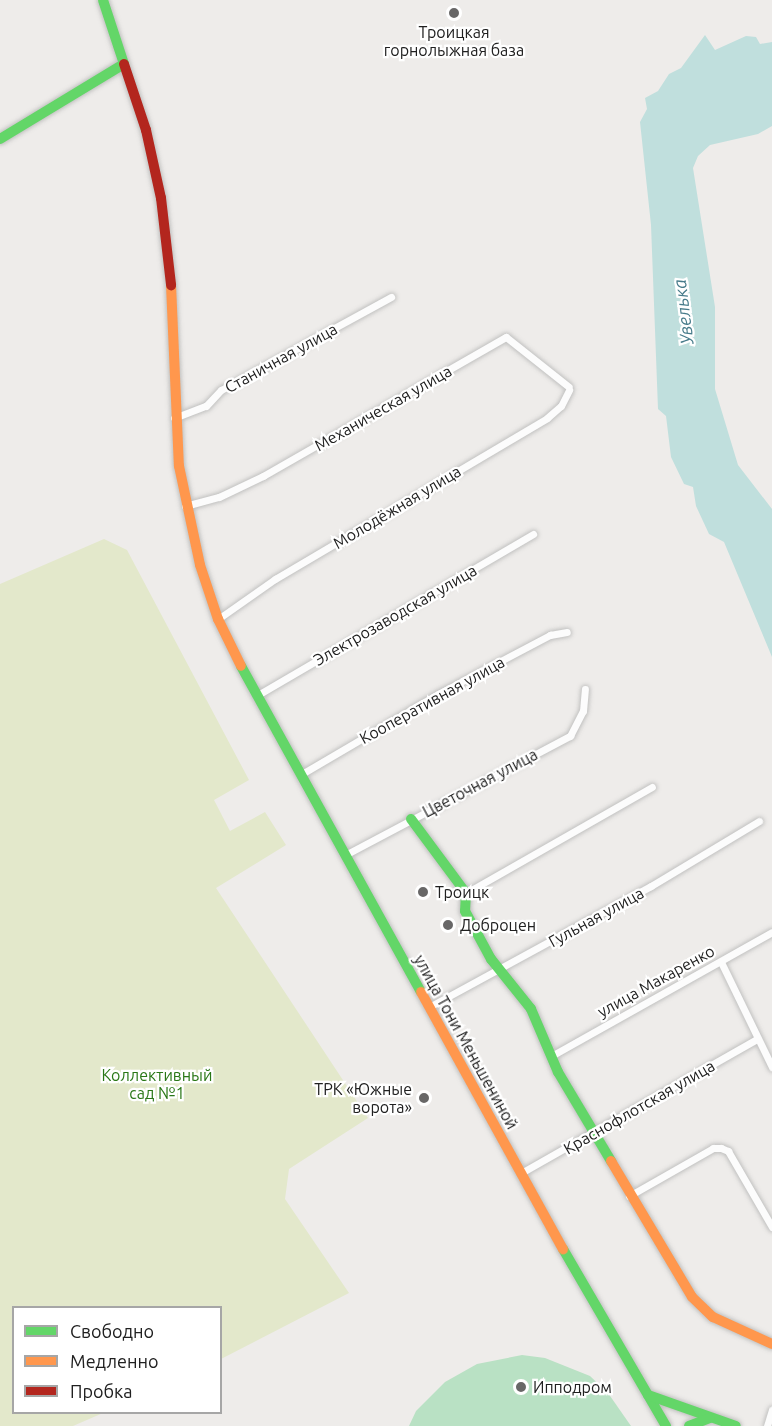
<!DOCTYPE html>
<html>
<head>
<meta charset="utf-8">
<style>
  body { margin:0 }
  #map { position:relative; width:772px; height:1426px; overflow:hidden; background:#eeecea; font-family:Ubuntu,sans-serif }
  div>[style] { position:absolute }
  .grass>* { inset:0; background:#e3e8cb }
  .pitch>* { inset:0; background:#b9e1c4 }
  .water>* { inset:0; background:#c0dfdd }
  .roads { filter:drop-shadow(0 0 2px #c1c1c0) drop-shadow(0 0 2px #c1c1c0) }
  .street>* { height:7px; margin:-3.5px; padding:0 3.5px; transform-origin:3.5px; border-radius:3.5px; background:#fcfcfc }
  .fast>* { height:10px; margin:-5px; padding:0 5px; transform-origin:5px; border-radius:5px; background:#63d668 }
  .slow>* { height:10px; margin:-5px; padding:0 5px; transform-origin:5px; border-radius:5px; background:#ff974d }
  .jam>* { height:10px; margin:-5px; padding:0 5px; transform-origin:5px; border-radius:5px; background:#b3261e }
  .dots>* { width:16px; height:16px; translate:-50% -50%; box-sizing:border-box; border:3px solid #fff; border-radius:50% }
  span { translate:-50% -50%; white-space:nowrap; text-align:center; line-height:1.15; -webkit-text-stroke:4.5px #fff; paint-order:stroke }
  .poi-label { font-size:16px; color:#202020 }
  .left { translate:0 -50%; text-align:left }
  .right { translate:-100% -50%; text-align:right }
  .street-label { font-size:16px; color:#202020 }
  .park-label { font-size:16px; color:#297716 }
  .water-label { font-size:18px; color:#477b8a; font-style:italic }
  .legend { position:absolute; left:12px; top:1306px; width:210px; height:108px; box-sizing:border-box; background:#fff; border:2px solid #a6a6a6; margin:0; padding:8px 10px; list-style:none; font-size:18px; color:#202020 }
  .legend li { display:flex; align-items:center; gap:12px; height:30px }
  .legend b { width:30px; border:2px solid #a6a6a6 }
</style>
</head>
<body>
<div id="map">
  <div class="grass">
    <div style="clip-path:polygon(104px 539px,127px 550px,249px 780px,214px 800px,230px 831px,265px 812px,286px 845px,216px 888px,368px 1118px,289px 1169px,285px 1199px,349px 1293px,221px 1359px,220px 1308px,14px 1308px,14px 1412px,103px 1413px,73px 1426px,0 1426px,0 584px)"></div>
  </div>
  <div class="pitch">
    <div style="clip-path:polygon(522px 1355px,545px 1358px,590px 1376px,608px 1393px,631px 1426px,409px 1426px,416px 1411px,445px 1382px,477px 1364px)"></div>
  </div>
  <div class="water">
    <div style="clip-path:polygon(705px 35px,715px 50px,746px 36px,756px 37px,760px 44px,772px 42px,772px 126px,758px 134px,710px 145px,698px 156px,693px 168px,715px 307px,715px 389px,738px 465px,772px 509px,772px 657px,724px 542px,709px 534px,696px 506px,693px 487px,684px 484px,671px 457px,666px 416px,658px 409px,651px 225px,640px 122px,647px 109px,645px 98px,658px 91px,669px 74px,681px 68px)"></div>
  </div>
  <div class="roads">
    <div class="street">
      <div style="left:174px;top:418px;width:34px;rotate:-21deg"></div>
      <div style="left:206px;top:406px;width:22px;rotate:-47deg"></div>
      <div style="left:221px;top:390px;width:194px;rotate:-28.7deg"></div>
      <div style="left:185px;top:506px;width:35px;rotate:-15deg"></div>
      <div style="left:219px;top:497px;width:49px;rotate:-25.5deg"></div>
      <div style="left:263px;top:476px;width:280px;rotate:-29.8deg"></div>
      <div style="left:506px;top:337px;width:80px;rotate:38.4deg"></div>
      <div style="left:218px;top:619px;width:70px;rotate:-35.1deg"></div>
      <div style="left:275px;top:579px;width:316px;rotate:-30.6deg"></div>
      <div style="left:547px;top:418px;width:18px;rotate:-41deg"></div>
      <div style="left:561px;top:406px;width:18px;rotate:-63deg"></div>
      <div style="left:256px;top:696px;width:321px;rotate:-30.3deg"></div>
      <div style="left:300px;top:775px;width:160px;rotate:-30.4deg"></div>
      <div style="left:438px;top:694px;width:127px;rotate:-27.8deg"></div>
      <div style="left:550px;top:635px;width:17px;rotate:-10deg"></div>
      <div style="left:345px;top:855px;width:255px;rotate:-27.9deg"></div>
      <div style="left:570px;top:736px;width:28px;rotate:-63deg"></div>
      <div style="left:583px;top:711px;width:22px;rotate:-85deg"></div>
      <div style="left:466px;top:893px;width:214px;rotate:-29.7deg"></div>
      <div style="left:721px;top:962px;width:117px;rotate:64.1deg"></div>
      <div style="left:429px;top:1007px;width:253px;rotate:-28.6deg"></div>
      <div style="left:651px;top:886px;width:126px;rotate:-31deg"></div>
      <div style="left:553px;top:1055px;width:251px;rotate:-29.3deg"></div>
      <div style="left:521px;top:1173px;width:271px;rotate:-29.6deg"></div>
      <div style="left:629px;top:1196px;width:97px;rotate:-29.7deg"></div>
      <div style="left:713px;top:1148px;width:8px"></div>
      <div style="left:721px;top:1148px;width:8px;rotate:23deg"></div>
      <div style="left:728px;top:1151px;width:88px;rotate:59.9deg"></div>
      <div style="left:767px;top:1426px;width:17px;rotate:-73deg"></div>
    </div>
    <div class="fast">
      <div style="left:0;top:139px;width:145px;rotate:-31.2deg"></div>
      <div style="left:124px;top:64px;width:67px;rotate:-108.2deg"></div>
      <div style="left:241px;top:666px;width:372px;rotate:61.1deg"></div>
      <div style="left:411px;top:819px;width:92px;rotate:53.4deg"></div>
      <div style="left:466px;top:893px;width:18px;rotate:93deg"></div>
      <div style="left:465px;top:911px;width:55px;rotate:61.6deg"></div>
      <div style="left:491px;top:959px;width:64px;rotate:51.3deg"></div>
      <div style="left:531px;top:1009px;width:69px;rotate:66.8deg"></div>
      <div style="left:558px;top:1072px;width:104px;rotate:59.2deg"></div>
      <div style="left:563px;top:1249px;width:205px;rotate:59.8deg"></div>
      <div style="left:648px;top:1395px;width:93px;rotate:19.4deg"></div>
      <div style="left:689px;top:1426px;width:22px;rotate:-21deg"></div>
    </div>
    <div class="slow">
      <div style="left:171px;top:285px;width:181px;rotate:87.5deg"></div>
      <div style="left:179px;top:466px;width:101px;rotate:78deg"></div>
      <div style="left:200px;top:565px;width:57px;rotate:71.6deg"></div>
      <div style="left:218px;top:619px;width:52px;rotate:63.9deg"></div>
      <div style="left:421px;top:992px;width:294px;rotate:61.1deg"></div>
      <div style="left:611px;top:1161px;width:158px;rotate:59.2deg"></div>
      <div style="left:692px;top:1297px;width:29px;rotate:44deg"></div>
      <div style="left:713px;top:1317px;width:65px;rotate:24.6deg"></div>
    </div>
    <div class="jam">
      <div style="left:124px;top:64px;width:70px;rotate:71.6deg"></div>
      <div style="left:146px;top:130px;width:70px;rotate:77.6deg"></div>
      <div style="left:161px;top:198px;width:88px;rotate:83.4deg"></div>
    </div>
  </div>
  <div class="dots">
    <div style="left:454px;top:13px;background:#686767"></div>
    <div style="left:423px;top:892px;background:#686767"></div>
    <div style="left:448px;top:925px;background:#686767"></div>
    <div style="left:424px;top:1098px;background:#686767"></div>
    <div style="left:521px;top:1387px;background:#686767"></div>
  </div>
  <div class="poi-label">
    <span style="left:454px;top:41px">Троицкая<br>горнолыжная база</span>
    <span class="left" style="left:435px;top:892px">Троицк</span>
    <span class="left" style="left:460px;top:925px">Доброцен</span>
    <span class="right" style="left:412px;top:1098px">ТРК «Южные<br>ворота»</span>
    <span class="left" style="left:533px;top:1387px">Ипподром</span>
  </div>
  <div class="street-label">
    <span style="left:281px;top:358px;rotate:-29deg">Станичная улица</span>
    <span style="left:383px;top:408px;rotate:-30deg">Механическая улица</span>
    <span style="left:397px;top:507px;rotate:-31deg">Молодёжная улица</span>
    <span style="left:395px;top:615px;rotate:-30deg">Электрозаводская улица</span>
    <span style="left:432px;top:700px;rotate:-29deg">Кооперативная улица</span>
    <span style="left:480px;top:783px;rotate:-28deg">Цветочная улица</span>
    <span style="left:596px;top:917px;rotate:-29deg">Гульная улица</span>
    <span style="left:656px;top:981px;rotate:-29deg">улица Макаренко</span>
    <span style="left:466px;top:1042px;rotate:61deg">улица Тони Меньшениной</span>
    <span style="left:639px;top:1107px;rotate:-30deg">Краснофлотская улица</span>
  </div>
  <div class="park-label">
    <span style="left:157px;top:1084px">Коллективный<br>сад №1</span>
  </div>
  <div class="water-label">
    <span style="left:683px;top:312px;rotate:-97deg">Увелька</span>
  </div>
  <ul class="legend">
  <li><b style="height:8px;background:#63d668"></b>Свободно</li>
  <li><b style="height:8px;background:#ff974d"></b>Медленно</li>
  <li><b style="height:8px;background:#b3261e"></b>Пробка</li>
  </ul>
</div>
</body>
</html>
